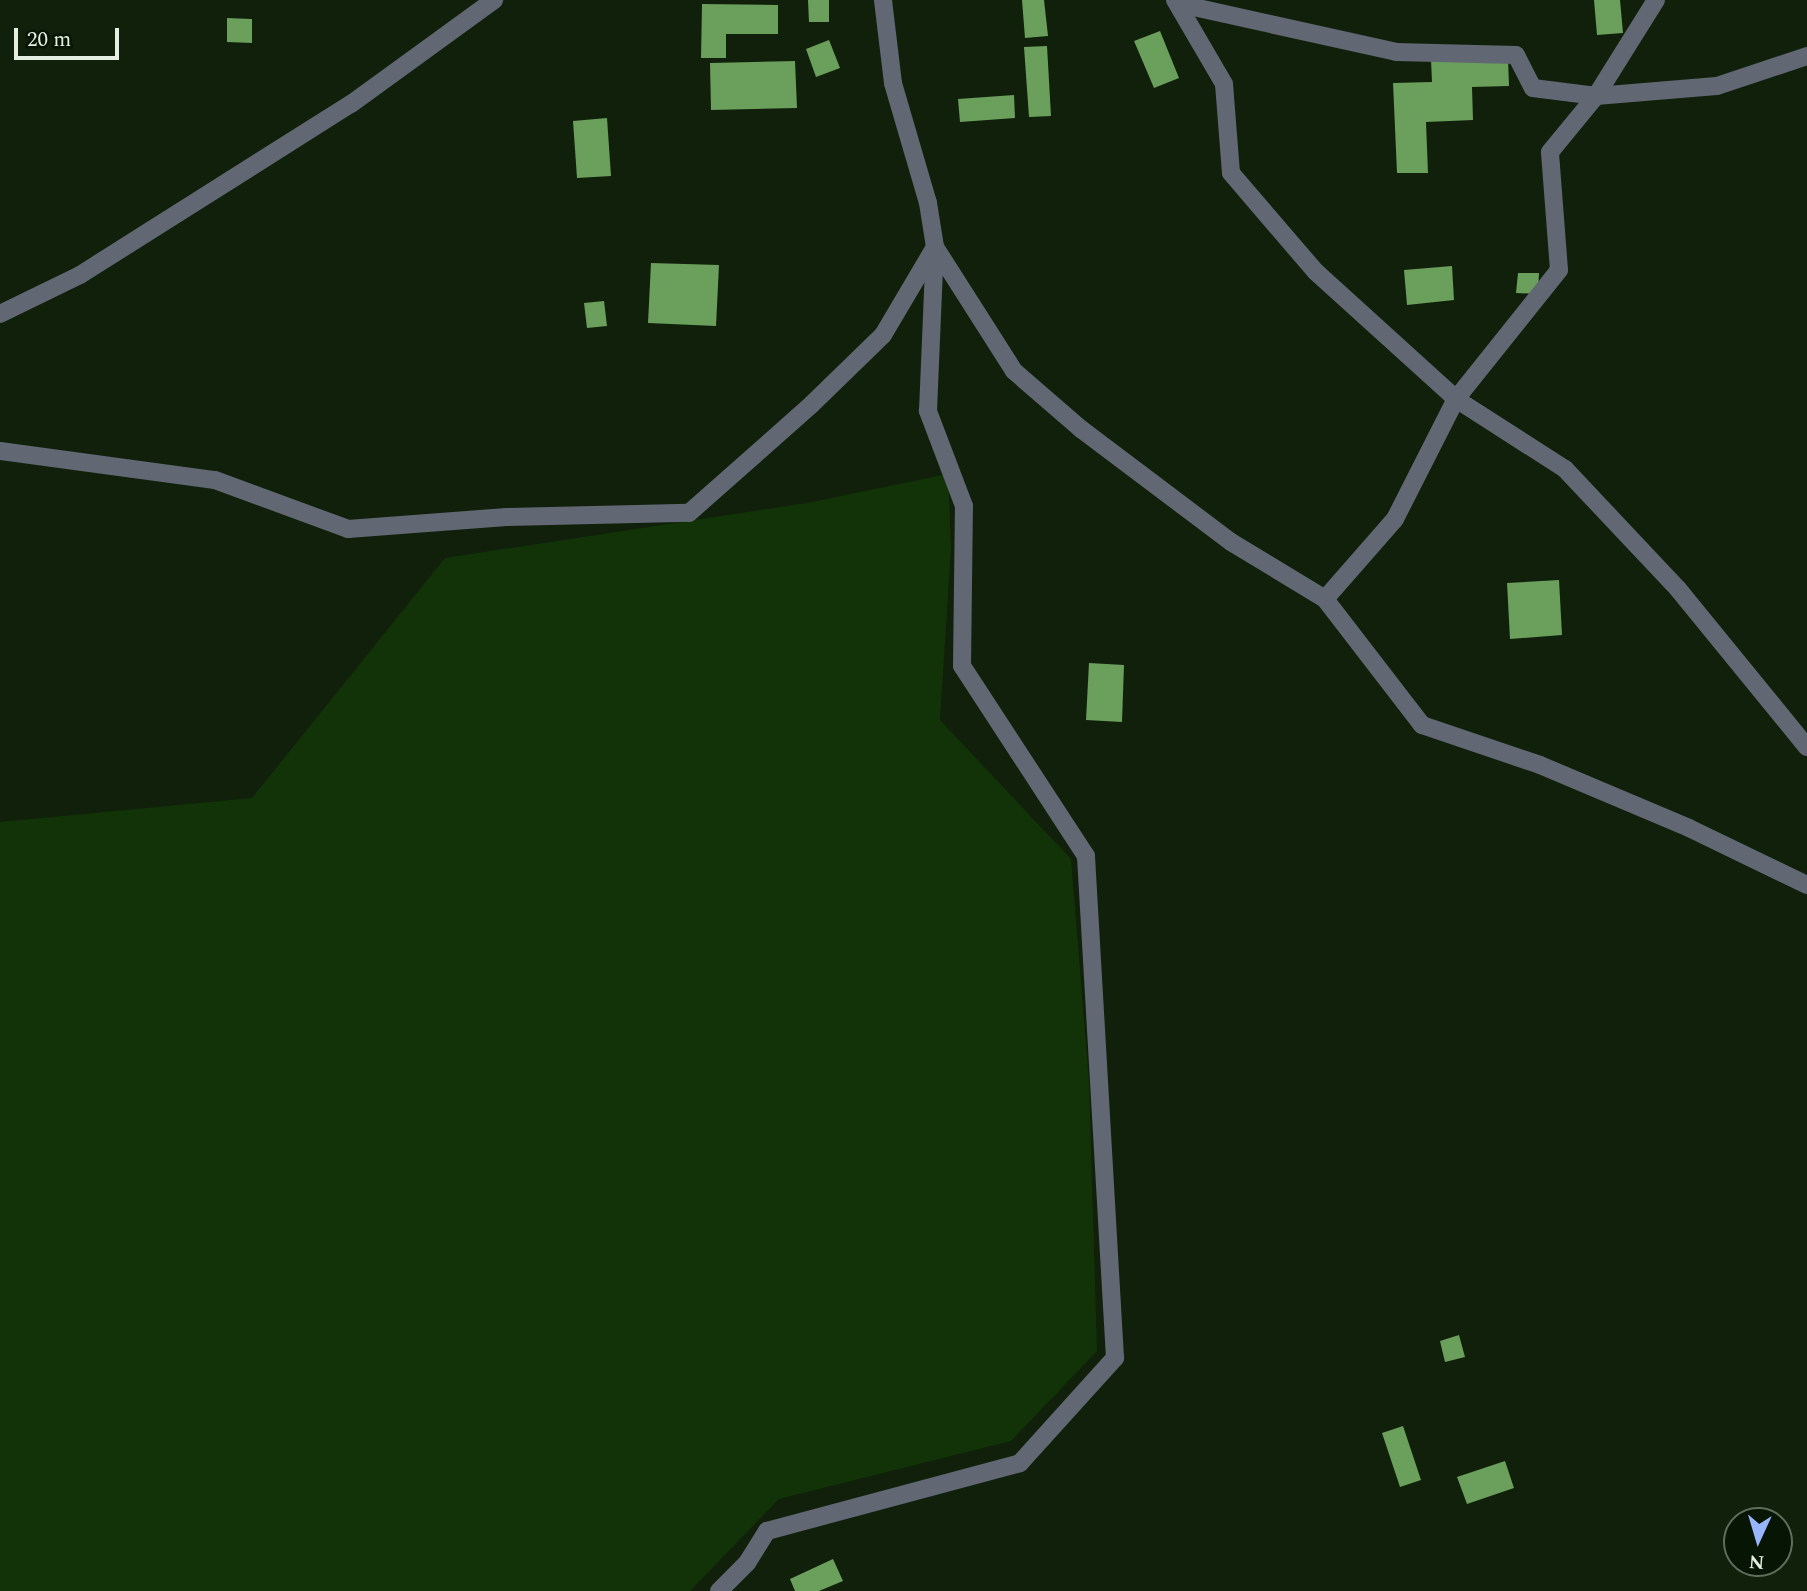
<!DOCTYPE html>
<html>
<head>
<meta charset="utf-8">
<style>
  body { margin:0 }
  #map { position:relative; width:1807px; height:1591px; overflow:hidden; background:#10200b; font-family:Spectral,serif }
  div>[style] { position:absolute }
  .green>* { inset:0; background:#123308 }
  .building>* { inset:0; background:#6b9f5c }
  .minor>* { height:18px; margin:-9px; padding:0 9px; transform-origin:9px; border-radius:9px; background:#616773 }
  span { translate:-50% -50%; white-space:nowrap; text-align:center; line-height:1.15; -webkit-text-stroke:7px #071604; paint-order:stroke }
  .north { position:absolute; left:1723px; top:1507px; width:70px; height:70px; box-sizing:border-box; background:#071604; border:2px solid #5f6d5c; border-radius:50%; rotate:184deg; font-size:19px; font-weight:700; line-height:28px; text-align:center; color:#e4efe1 }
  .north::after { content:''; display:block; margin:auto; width:24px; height:32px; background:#97b6fd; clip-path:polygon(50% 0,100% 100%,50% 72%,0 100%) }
  .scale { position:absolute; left:14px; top:28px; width:105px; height:32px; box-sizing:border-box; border:4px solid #e4efe1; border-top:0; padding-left:9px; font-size:21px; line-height:24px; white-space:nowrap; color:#e4efe1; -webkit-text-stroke:5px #071604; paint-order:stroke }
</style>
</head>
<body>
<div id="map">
  <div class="green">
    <div style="clip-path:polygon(948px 474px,951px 548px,940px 720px,1071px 859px,1089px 1082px,1097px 1351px,1011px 1441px,779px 1499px,690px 1591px,0 1591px,0 822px,252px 798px,445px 558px,807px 503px)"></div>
  </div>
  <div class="building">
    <div style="clip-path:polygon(808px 0,829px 0,829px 22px,809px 22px)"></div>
    <div style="clip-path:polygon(1022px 0,1044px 0,1048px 36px,1025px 38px)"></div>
    <div style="clip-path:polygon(1594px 0,1620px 0,1623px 33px,1597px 35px)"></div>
    <div style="clip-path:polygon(702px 4px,778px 5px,778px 34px,726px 34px,726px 58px,701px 58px)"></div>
    <div style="clip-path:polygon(227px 18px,252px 19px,252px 43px,227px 42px)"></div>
    <div style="clip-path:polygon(1160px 31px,1179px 78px,1154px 88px,1134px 41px)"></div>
    <div style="clip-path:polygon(829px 40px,840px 68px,816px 77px,806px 49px)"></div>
    <div style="clip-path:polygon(1047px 46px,1051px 116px,1029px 117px,1024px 47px)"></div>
    <div style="clip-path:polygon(1508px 57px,1509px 86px,1472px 87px,1473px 120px,1426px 122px,1428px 173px,1397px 173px,1393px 83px,1432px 82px,1431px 60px)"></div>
    <div style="clip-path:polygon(795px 61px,797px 108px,711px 110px,710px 63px)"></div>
    <div style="clip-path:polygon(1014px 95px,1015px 118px,960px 122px,958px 99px)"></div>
    <div style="clip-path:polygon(607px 118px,611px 176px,577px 178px,573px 121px)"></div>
    <div style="clip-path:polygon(651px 263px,719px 265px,716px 326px,648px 323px)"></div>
    <div style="clip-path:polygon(1452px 266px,1454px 300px,1407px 305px,1404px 270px)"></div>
    <div style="clip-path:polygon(1518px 273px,1539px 273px,1538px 294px,1516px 293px)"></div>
    <div style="clip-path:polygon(604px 301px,607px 326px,587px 328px,584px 303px)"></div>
    <div style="clip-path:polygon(1559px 580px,1562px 635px,1510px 639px,1507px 583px)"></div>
    <div style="clip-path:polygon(1089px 663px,1124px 665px,1122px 722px,1086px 720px)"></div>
    <div style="clip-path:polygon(1459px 1335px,1465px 1357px,1445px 1362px,1440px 1341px)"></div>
    <div style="clip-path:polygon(1403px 1426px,1421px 1480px,1400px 1487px,1382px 1433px)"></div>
    <div style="clip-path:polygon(1505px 1461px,1514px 1488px,1467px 1504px,1457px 1477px)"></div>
    <div style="clip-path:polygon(833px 1559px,843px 1581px,819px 1591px,795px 1591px,790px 1579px)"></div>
  </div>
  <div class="minor">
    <div style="left:1175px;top:0;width:97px;rotate:59.7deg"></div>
    <div style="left:1224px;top:84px;width:89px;rotate:85.5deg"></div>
    <div style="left:1231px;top:173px;width:130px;rotate:49.4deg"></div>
    <div style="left:1316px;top:272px;width:189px;rotate:42.2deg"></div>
    <div style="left:1456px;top:399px;width:130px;rotate:32.7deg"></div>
    <div style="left:1565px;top:469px;width:165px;rotate:46.7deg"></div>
    <div style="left:1678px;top:589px;width:204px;rotate:50.8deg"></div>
    <div style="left:1180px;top:4px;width:221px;rotate:12.5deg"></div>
    <div style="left:1396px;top:52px;width:120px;rotate:1.4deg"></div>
    <div style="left:1516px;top:55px;width:37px;rotate:63deg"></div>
    <div style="left:1533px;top:88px;width:64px;rotate:7.2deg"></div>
    <div style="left:1596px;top:96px;width:121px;rotate:-4.7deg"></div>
    <div style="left:1717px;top:86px;width:95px;rotate:-18.4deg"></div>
    <div style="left:0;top:314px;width:89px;rotate:-26deg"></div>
    <div style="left:80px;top:275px;width:320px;rotate:-32.3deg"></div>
    <div style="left:351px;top:104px;width:177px;rotate:-36deg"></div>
    <div style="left:0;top:451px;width:217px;rotate:7.7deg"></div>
    <div style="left:215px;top:480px;width:142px;rotate:20.2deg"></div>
    <div style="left:348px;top:529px;width:159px;rotate:-4.3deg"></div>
    <div style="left:507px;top:517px;width:182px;rotate:-1.3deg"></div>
    <div style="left:689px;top:513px;width:164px;rotate:-41.5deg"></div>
    <div style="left:812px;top:404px;width:99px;rotate:-44.2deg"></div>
    <div style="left:883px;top:335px;width:102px;rotate:-59.4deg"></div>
    <div style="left:935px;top:247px;width:147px;rotate:57.5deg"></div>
    <div style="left:1014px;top:371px;width:89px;rotate:40.9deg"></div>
    <div style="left:1081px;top:429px;width:188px;rotate:37deg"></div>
    <div style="left:1231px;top:542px;width:110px;rotate:31.2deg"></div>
    <div style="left:1325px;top:599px;width:159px;rotate:52.4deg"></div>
    <div style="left:1422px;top:725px;width:125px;rotate:18.7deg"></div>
    <div style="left:1540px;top:765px;width:162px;rotate:22.9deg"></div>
    <div style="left:1689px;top:828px;width:131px;rotate:25.8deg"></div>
    <div style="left:1325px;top:599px;width:106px;rotate:-48.8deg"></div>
    <div style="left:1395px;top:519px;width:135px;rotate:-63.1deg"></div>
    <div style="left:1456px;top:399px;width:165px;rotate:-51.4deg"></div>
    <div style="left:1559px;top:270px;width:118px;rotate:-94.4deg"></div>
    <div style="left:1550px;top:152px;width:72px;rotate:-50.6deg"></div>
    <div style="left:1596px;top:96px;width:113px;rotate:-58deg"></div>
    <div style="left:719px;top:1591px;width:40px;rotate:-45deg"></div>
    <div style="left:747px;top:1563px;width:38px;rotate:-58deg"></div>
    <div style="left:767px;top:1531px;width:262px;rotate:-15deg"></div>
    <div style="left:1020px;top:1463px;width:142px;rotate:-47.9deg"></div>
    <div style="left:1115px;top:1358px;width:503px;rotate:-93.31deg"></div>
    <div style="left:1086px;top:856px;width:227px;rotate:-123.1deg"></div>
    <div style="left:962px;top:666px;width:160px;rotate:-89.3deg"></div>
    <div style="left:964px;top:506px;width:102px;rotate:-110.8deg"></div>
    <div style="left:928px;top:411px;width:164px;rotate:-87.6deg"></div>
    <div style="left:935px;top:247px;width:45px;rotate:-99deg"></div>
    <div style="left:928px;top:203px;width:125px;rotate:-106.3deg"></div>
    <div style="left:893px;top:83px;width:84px;rotate:-96.9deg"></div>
  </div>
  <div class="north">N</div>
  <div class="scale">20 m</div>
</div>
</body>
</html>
